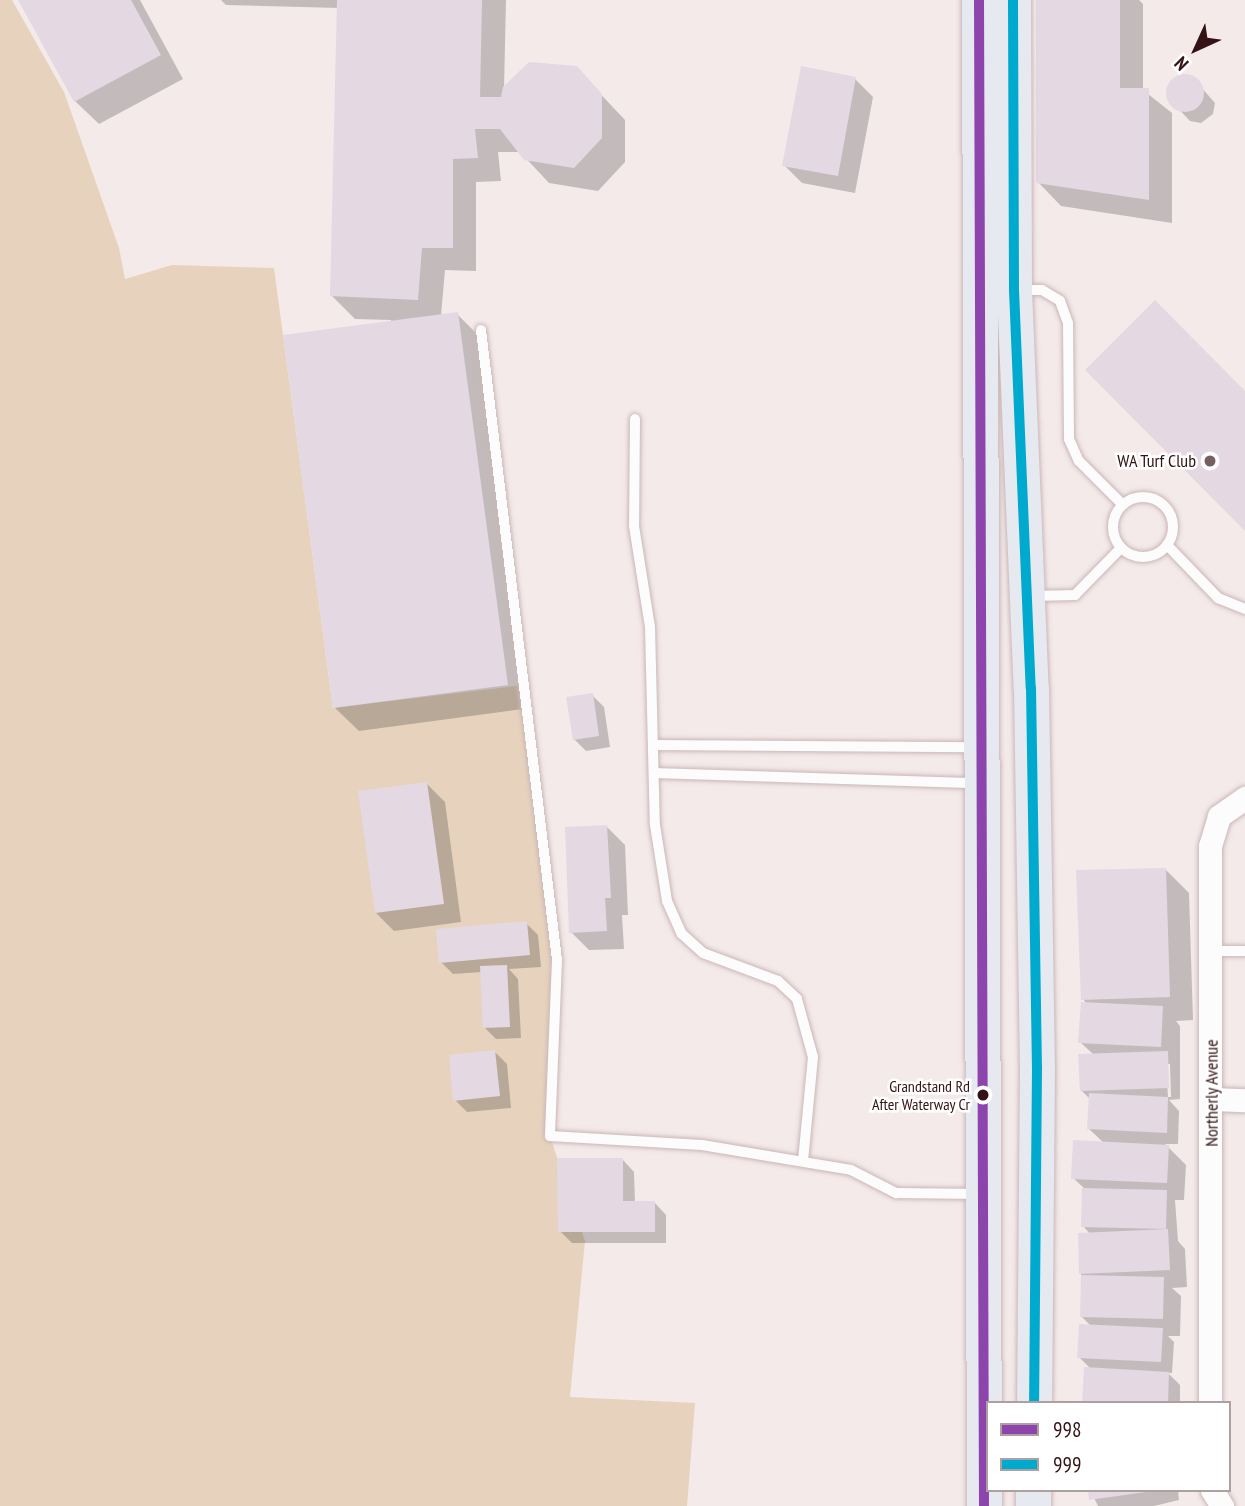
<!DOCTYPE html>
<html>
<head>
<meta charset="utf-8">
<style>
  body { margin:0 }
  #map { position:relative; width:1245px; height:1506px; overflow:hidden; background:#f4eaea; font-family:"PT Sans Narrow",sans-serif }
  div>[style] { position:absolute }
  .green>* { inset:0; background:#e7d3bd }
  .shadow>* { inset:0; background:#0003 }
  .building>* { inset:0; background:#e4d8e3 }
  .round { border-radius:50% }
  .roads { filter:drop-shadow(0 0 2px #cbb6b7) drop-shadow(0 0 2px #cbb6b7) }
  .service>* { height:10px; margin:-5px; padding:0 5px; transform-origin:5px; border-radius:5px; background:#fdfcfc }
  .service>.ring { margin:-5px; padding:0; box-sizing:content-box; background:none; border:10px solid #fdfcfc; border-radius:50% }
  .minor>* { height:23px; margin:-11.5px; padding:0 11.5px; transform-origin:11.5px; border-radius:11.5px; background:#fdfcfc }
  .primary>* { height:35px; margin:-17.5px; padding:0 17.5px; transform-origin:17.5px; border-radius:17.5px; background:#e6e9ef }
  .bus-1>* { height:10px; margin:-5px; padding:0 5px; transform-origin:5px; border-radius:5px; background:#8e44ad }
  .bus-2>* { height:10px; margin:-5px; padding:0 5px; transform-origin:5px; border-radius:5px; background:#00a9ce }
  .dots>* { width:19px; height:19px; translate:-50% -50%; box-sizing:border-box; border:4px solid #fff; border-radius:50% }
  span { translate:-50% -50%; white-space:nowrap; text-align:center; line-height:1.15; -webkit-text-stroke:5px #fff; paint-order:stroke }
  .bus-label { font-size:16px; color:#341215 }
  .right { translate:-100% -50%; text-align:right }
  .poi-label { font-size:18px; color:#341215 }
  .street-label { font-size:18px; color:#341215 }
  .legend { position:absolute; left:986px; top:1401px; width:245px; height:91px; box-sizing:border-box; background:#fff; border:2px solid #aea0a1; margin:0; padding:9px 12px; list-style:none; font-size:21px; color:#341215 }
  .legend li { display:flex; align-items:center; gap:14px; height:35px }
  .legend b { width:35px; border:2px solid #aea0a1 }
  .north { position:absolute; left:1161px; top:14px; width:70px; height:70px; -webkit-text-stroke:5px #fff; paint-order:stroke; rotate:225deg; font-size:19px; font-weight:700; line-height:28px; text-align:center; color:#341215 }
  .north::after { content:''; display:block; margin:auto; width:24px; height:32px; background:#341215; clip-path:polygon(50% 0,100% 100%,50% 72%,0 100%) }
</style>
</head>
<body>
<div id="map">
  <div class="green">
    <div style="clip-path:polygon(0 0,12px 0,64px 92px,119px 248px,125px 279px,172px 265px,274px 268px,333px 708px,524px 685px,557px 960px,550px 1136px,585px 1241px,570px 1397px,695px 1403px,687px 1506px,0 1506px)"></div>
  </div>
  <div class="shadow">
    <div style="clip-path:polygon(20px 0,140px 0,183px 79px,99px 124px,75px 101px)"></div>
    <div style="clip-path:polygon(221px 0,506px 0,504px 89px,576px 68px,625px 120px,625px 162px,598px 191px,549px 183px,520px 152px,498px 152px,501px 181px,476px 182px,476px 271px,445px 270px,441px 316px,457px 314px,481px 338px,531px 708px,359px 731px,335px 708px,391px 320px,355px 319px,331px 295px,339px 8px,226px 5px)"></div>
    <div style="clip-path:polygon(1038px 0,1139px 0,1143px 4px,1143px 90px,1172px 113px,1172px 223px,1061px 206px,1038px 182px)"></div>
    <div style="clip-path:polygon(1183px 76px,1193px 78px,1215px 103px,1213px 114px,1201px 123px,1190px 121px,1170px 100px,1171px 84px)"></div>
    <div style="clip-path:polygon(855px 79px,873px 97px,855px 193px,802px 183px,784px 165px)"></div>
    <div style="clip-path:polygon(592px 695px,604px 707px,610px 747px,586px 751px,574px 739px)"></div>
    <div style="clip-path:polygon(427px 784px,445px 802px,461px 922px,394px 931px,376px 913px)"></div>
    <div style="clip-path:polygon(607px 827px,625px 845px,628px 915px,622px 915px,624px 949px,589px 950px,571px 932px)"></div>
    <div style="clip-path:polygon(evenodd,1165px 869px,1189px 893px,1193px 1020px,1176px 1021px,1180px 1026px,1180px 1099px,1169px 1100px,1179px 1111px,1178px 1144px,1165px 1144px,1186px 1165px,1184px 1200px,1175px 1200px,1178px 1241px,1185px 1249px,1187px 1287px,1172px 1288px,1181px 1296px,1180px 1336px,1168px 1336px,1174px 1342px,1172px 1373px,1168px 1373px,1180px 1385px,1180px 1403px,1084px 1403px,1091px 1369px,1079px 1357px,1092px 1327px,1082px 1317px,1081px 1273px,1091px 1235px,1083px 1226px,1084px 1188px,1073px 1178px,1104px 1143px,1089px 1129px,1091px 1100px,1081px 1090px,1094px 1055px,1080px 1042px,1087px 1004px,1083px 999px,1165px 869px,1166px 1064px,1170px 1064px,1171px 1097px,1168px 1097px,1166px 1064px)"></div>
    <div style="clip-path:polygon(526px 923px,538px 935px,541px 967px,509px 969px,518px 979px,521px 1038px,496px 1039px,484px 1027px,482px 972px,453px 974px,441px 962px)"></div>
    <div style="clip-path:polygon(495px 1052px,507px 1064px,511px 1108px,467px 1112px,455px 1100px)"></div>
    <div style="clip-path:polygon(623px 1160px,634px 1172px,635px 1203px,655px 1203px,666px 1215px,666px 1243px,572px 1243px,560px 1231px)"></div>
    <div style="clip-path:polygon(1090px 1490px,1178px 1490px,1179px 1500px,1154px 1506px,1098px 1506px)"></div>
  </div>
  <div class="building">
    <div style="clip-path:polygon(18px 0,131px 0,161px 55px,74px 102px)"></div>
    <div style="clip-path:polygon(337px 0,482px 0,480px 97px,501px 97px,503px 87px,529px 62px,577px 66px,602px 94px,602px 138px,574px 168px,524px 160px,500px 129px,475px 129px,478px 158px,453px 159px,453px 248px,422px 248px,418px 300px,330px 296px)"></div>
    <div style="clip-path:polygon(1036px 0,1120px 0,1120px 88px,1149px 88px,1149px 200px,1036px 183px)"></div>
    <div style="clip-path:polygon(801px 66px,856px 77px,838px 176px,782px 166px)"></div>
    <div class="round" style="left:1166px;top:74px;width:38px;height:38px"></div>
    <div style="clip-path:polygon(1155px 300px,1245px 391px,1245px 531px,1085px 370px)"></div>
    <div style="clip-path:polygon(458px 312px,508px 685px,333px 708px,283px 335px)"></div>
    <div style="clip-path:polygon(593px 693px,599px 736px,573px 740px,566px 697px)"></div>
    <div style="clip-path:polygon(427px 782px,444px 904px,375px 913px,358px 791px)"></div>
    <div style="clip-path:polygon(607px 825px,611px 898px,605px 898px,607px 931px,569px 933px,565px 827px)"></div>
    <div style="clip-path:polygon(1166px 868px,1170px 997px,1081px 1000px,1076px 870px)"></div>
    <div style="clip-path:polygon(527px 921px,530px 955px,439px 963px,436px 929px)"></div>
    <div style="clip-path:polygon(507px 965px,510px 1027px,483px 1028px,480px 966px)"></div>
    <div style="clip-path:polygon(1081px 1002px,1163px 1006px,1161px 1047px,1078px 1043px)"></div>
    <div style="clip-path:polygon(495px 1050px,500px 1096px,453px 1101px,449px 1055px)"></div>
    <div style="clip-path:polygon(1168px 1051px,1169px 1088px,1080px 1091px,1078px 1054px)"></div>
    <div style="clip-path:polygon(1089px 1093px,1168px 1097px,1167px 1133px,1087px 1129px)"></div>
    <div style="clip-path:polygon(1073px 1140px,1169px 1145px,1167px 1183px,1071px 1179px)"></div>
    <div style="clip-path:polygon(557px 1158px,623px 1158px,623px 1201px,655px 1201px,655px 1232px,558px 1232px)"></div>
    <div style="clip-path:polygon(1082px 1188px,1167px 1190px,1166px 1229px,1081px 1227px)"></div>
    <div style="clip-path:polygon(1168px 1229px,1170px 1270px,1079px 1274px,1078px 1233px)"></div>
    <div style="clip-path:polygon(1081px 1275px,1164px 1277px,1163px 1319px,1080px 1317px)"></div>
    <div style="clip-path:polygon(1079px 1324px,1163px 1328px,1161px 1362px,1077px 1358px)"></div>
    <div style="clip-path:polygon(1084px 1367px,1169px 1372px,1168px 1403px,1082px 1403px)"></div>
    <div style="clip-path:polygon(1088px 1490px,1146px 1490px,1146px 1492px,1089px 1500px)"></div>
  </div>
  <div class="roads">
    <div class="service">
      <div style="left:1018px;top:290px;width:24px"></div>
      <div style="left:1042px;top:290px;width:21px;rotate:31deg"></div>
      <div style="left:1060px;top:301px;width:23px;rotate:70deg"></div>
      <div style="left:1068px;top:323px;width:116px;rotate:89.5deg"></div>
      <div style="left:1069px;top:439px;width:24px;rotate:66deg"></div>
      <div style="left:1079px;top:461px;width:62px;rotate:45deg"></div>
      <div style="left:481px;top:330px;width:635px;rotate:83.12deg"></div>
      <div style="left:557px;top:960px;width:176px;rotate:92.3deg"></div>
      <div style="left:550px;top:1136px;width:152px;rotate:3.4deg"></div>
      <div style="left:702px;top:1145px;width:151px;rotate:9.5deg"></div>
      <div style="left:851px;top:1170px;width:51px;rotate:27.1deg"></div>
      <div style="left:896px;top:1193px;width:84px;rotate:0.7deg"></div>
      <div style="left:635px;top:419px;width:107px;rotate:90.5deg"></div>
      <div style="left:634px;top:526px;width:102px;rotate:81deg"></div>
      <div style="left:650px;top:627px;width:198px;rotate:88.6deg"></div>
      <div style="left:655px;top:825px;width:77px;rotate:81deg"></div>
      <div style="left:667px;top:901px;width:36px;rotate:66deg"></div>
      <div style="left:682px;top:934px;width:28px;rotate:42deg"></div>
      <div style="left:703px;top:953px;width:80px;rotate:20.5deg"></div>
      <div style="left:778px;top:981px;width:26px;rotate:43deg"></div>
      <div style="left:797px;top:999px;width:60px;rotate:74.6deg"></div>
      <div style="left:813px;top:1057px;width:104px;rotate:95.5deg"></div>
      <div class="ring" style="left:1113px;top:497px;width:50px;height:50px"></div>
      <div style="left:1167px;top:545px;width:74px;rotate:46.1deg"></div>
      <div style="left:1218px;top:598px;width:29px;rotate:22deg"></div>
      <div style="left:1032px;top:596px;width:43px;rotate:-1.3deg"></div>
      <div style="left:1075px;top:595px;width:66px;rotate:-45.6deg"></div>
      <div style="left:653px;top:745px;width:323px;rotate:0.4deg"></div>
      <div style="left:654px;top:773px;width:323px;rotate:1.8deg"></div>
      <div style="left:1211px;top:951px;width:34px"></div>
    </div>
    <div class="minor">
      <div style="left:1212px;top:1099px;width:33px;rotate:2deg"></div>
      <div style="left:1210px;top:1403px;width:557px;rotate:-90deg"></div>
      <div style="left:1210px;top:846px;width:31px;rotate:-73deg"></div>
      <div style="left:1219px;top:816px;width:32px;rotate:-35deg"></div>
      <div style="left:1212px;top:1490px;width:19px;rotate:58deg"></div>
    </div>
    <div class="primary">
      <div style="left:979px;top:0;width:1506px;rotate:89.81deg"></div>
      <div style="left:1013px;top:0;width:290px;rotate:89.8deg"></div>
      <div style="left:1014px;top:290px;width:398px;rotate:87.6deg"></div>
      <div style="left:1031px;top:688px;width:380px;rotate:89.1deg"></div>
      <div style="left:1037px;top:1068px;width:335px;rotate:90.5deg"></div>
      <div style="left:1033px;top:1506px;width:16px;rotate:-90deg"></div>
    </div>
  </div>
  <div class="bus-1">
    <div style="left:979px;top:0;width:1506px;rotate:89.81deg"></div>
  </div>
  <div class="bus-2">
    <div style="left:1013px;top:0;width:290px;rotate:89.8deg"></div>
    <div style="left:1014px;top:290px;width:398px;rotate:87.6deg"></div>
    <div style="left:1031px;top:688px;width:380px;rotate:89.1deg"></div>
    <div style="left:1037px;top:1068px;width:335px;rotate:90.5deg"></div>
  </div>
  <div class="dots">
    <div style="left:1210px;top:461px;background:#775e60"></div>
    <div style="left:983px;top:1095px;background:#341215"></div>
  </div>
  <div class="bus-label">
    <span class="right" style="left:970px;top:1095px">Grandstand Rd<br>After Waterway Cr</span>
  </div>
  <div class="poi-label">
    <span class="right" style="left:1196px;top:461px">WA Turf Club</span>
  </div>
  <div class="street-label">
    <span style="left:1212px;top:1093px;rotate:-90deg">Northerly Avenue</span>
  </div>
  <ul class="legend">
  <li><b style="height:9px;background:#8e44ad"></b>998</li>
  <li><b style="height:9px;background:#00a9ce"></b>999</li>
  </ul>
  <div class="north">N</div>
</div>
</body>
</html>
